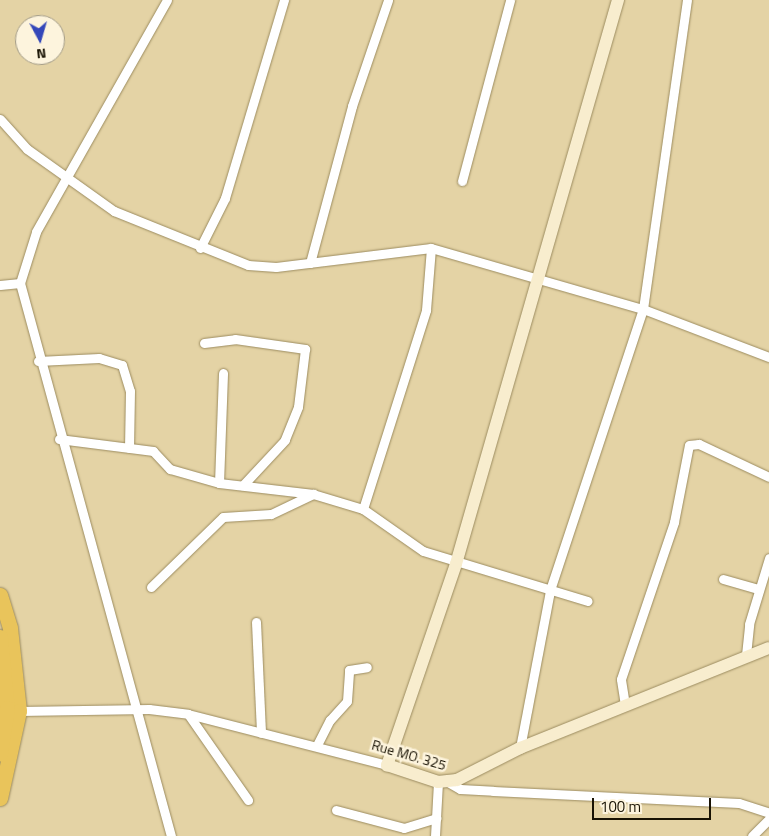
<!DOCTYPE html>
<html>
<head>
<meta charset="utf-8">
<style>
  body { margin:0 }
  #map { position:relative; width:769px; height:836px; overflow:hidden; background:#e4d3a5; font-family:"Titillium Web",sans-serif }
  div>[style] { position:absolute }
  .roads { filter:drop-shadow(0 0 1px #9c8c60) drop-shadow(0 0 1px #9c8c60) }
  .street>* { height:9px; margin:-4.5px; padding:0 4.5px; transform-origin:4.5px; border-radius:4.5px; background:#fff }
  .secondary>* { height:12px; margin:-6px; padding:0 6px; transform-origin:6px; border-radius:6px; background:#f8edce }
  .highway>* { height:15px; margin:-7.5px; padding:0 7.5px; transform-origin:7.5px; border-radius:7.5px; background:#e9c45b }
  span { translate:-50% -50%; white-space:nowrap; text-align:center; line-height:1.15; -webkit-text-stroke:5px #fdf4dd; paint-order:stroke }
  .street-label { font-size:14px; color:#181203 }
  .north { position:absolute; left:15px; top:15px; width:50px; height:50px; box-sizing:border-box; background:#fdf4dd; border:1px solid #a19a86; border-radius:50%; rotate:174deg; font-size:14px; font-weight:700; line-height:20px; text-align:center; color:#181203 }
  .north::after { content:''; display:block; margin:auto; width:18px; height:22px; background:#3447b9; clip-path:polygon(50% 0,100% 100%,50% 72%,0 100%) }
  .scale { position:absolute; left:592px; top:798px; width:119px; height:22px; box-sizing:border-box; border:2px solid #181203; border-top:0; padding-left:6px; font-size:15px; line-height:18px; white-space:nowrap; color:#181203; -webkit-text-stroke:4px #fdf4dd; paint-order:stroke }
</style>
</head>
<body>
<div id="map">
  <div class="roads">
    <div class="street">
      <div style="left:167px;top:0;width:266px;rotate:119.5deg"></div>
      <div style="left:36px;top:232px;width:53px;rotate:107.4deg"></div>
      <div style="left:20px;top:283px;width:573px;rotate:74.73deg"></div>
      <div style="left:0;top:119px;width:40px;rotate:48deg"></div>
      <div style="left:27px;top:149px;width:107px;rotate:35.5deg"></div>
      <div style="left:114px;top:211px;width:144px;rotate:21.9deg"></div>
      <div style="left:248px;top:265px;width:28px;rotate:4deg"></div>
      <div style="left:276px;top:267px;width:156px;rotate:-7deg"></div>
      <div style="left:431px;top:248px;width:221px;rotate:16.1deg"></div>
      <div style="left:643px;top:309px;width:135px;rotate:20.9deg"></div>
      <div style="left:462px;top:181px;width:187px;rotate:-75.1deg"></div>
      <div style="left:200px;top:248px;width:56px;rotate:-63.4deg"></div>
      <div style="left:225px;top:198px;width:207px;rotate:-73.4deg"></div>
      <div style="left:310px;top:263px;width:163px;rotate:-75deg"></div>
      <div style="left:352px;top:106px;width:112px;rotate:-71.2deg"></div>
      <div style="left:0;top:285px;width:20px;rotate:-6deg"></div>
      <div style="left:204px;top:343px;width:31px;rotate:-7deg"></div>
      <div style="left:235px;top:339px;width:71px;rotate:8.1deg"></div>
      <div style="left:305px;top:349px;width:58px;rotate:96.9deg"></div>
      <div style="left:298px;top:407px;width:35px;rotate:112deg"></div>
      <div style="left:285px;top:440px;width:62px;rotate:133deg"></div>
      <div style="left:38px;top:361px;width:61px;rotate:-2.8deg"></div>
      <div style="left:99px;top:358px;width:24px;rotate:17deg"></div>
      <div style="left:122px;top:365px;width:27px;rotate:73deg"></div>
      <div style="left:130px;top:391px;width:57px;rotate:91deg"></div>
      <div style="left:59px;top:439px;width:95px;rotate:7.3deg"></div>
      <div style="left:153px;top:451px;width:25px;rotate:47deg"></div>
      <div style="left:170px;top:469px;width:51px;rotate:15.9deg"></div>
      <div style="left:219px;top:483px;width:95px;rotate:6.7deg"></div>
      <div style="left:313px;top:494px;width:52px;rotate:16.7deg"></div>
      <div style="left:363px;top:509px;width:73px;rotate:35deg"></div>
      <div style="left:423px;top:551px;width:172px;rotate:16.9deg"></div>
      <div style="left:219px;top:483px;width:110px;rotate:-87.9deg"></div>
      <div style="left:363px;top:509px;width:209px;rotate:-72.4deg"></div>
      <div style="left:426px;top:310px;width:62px;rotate:-85.4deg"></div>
      <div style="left:723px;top:579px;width:36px;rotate:16deg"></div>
      <div style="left:151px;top:587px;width:100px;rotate:-44.2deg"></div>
      <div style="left:223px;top:517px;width:48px;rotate:-3.6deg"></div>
      <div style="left:271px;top:514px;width:47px;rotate:-25.5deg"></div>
      <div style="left:256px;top:622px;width:111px;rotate:87.4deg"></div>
      <div style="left:746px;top:655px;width:31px;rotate:-84deg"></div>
      <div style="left:749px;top:624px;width:69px;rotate:-73.1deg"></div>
      <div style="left:625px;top:705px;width:26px;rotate:-99deg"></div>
      <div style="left:621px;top:679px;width:166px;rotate:-71.3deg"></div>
      <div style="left:674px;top:522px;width:78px;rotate:-79deg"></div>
      <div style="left:689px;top:445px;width:10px;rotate:-6deg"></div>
      <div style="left:699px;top:444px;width:77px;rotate:25.2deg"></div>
      <div style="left:19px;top:711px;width:130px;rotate:-0.9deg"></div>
      <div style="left:149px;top:709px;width:39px;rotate:7deg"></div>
      <div style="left:188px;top:714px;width:205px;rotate:14.4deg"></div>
      <div style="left:188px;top:714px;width:105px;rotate:55.1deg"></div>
      <div style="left:317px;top:745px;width:28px;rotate:-63deg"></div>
      <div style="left:330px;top:720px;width:25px;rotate:-48deg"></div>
      <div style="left:347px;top:701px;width:31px;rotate:-86deg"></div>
      <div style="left:349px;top:670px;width:18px;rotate:-9deg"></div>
      <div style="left:520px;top:748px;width:161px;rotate:-79.2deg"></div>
      <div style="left:550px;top:590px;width:296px;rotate:-71.7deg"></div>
      <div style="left:643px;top:309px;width:312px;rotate:-81.9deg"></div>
      <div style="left:448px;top:782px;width:14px;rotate:30deg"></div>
      <div style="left:460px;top:789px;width:33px;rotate:3deg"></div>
      <div style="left:493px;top:791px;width:246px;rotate:2.8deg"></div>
      <div style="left:739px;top:803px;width:32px;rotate:18deg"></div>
      <div style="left:336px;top:810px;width:70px;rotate:14.8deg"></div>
      <div style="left:404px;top:828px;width:34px;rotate:-17deg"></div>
      <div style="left:435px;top:836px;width:54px;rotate:-86.8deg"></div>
      <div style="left:752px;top:836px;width:24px;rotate:-45deg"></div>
    </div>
    <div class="secondary">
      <div style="left:618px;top:0;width:587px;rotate:106.03deg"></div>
      <div style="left:456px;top:564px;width:213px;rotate:108.9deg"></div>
      <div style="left:387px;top:765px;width:54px;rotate:18.4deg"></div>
      <div style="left:438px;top:782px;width:19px;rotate:-6deg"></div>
      <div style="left:457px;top:780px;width:71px;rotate:-26.9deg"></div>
      <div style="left:520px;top:748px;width:268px;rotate:-21.9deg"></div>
    </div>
    <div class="highway">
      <div style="left:0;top:595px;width:34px;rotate:73deg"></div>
      <div style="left:10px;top:628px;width:83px;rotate:83.8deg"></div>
      <div style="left:19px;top:711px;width:89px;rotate:102.3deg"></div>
      <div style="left:0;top:637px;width:71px;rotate:84.4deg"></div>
      <div style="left:7px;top:708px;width:46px;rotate:98.8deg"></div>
    </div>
  </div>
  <div class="street-label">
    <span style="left:409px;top:755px;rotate:16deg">Rue MO. 325</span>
  </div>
  <div class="north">N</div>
  <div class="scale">100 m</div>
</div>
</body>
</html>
